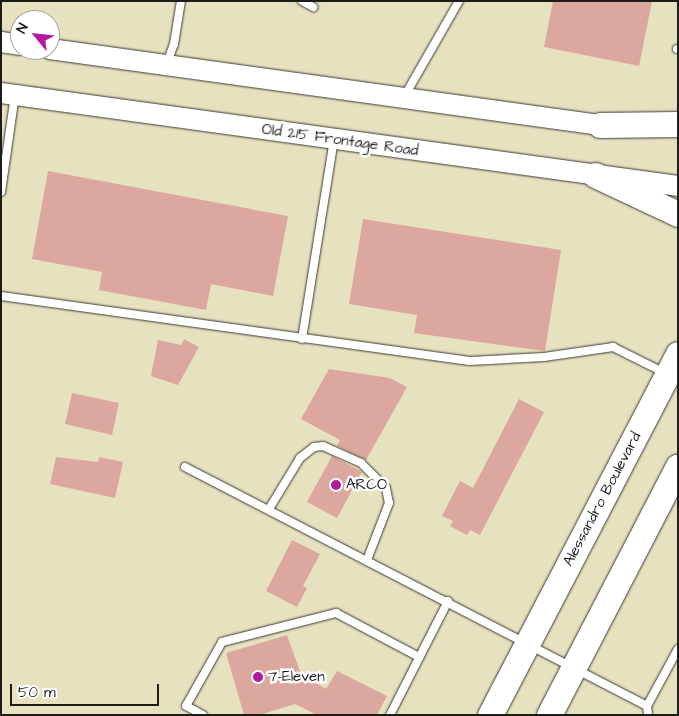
<!DOCTYPE html>
<html>
<head>
<meta charset="utf-8">
<style>
  body { margin:0 }
  #map { position:relative; width:679px; height:716px; overflow:hidden; background:#e6e1be; font-family:"Architects Daughter",sans-serif }
  div>[style] { position:absolute }
  .building>* { inset:0; background:#dba79f }
  .roads { filter:drop-shadow(0 0 1px #3a3a34) drop-shadow(0 0 1px #3a3a34) }
  .service>* { height:8px; margin:-4px; padding:0 4px; transform-origin:4px; border-radius:4px; background:#fff }
  .tertiary>* { height:20px; margin:-10px; padding:0 10px; transform-origin:10px; border-radius:10px; background:#fff }
  .primary>* { height:25px; margin:-12.5px; padding:0 12.5px; transform-origin:12.5px; border-radius:12.5px; background:#fff }
  .dots>* { width:14px; height:14px; translate:-50% -50%; box-sizing:border-box; border:2px solid #fff; border-radius:50% }
  span { translate:-50% -50%; white-space:nowrap; text-align:center; line-height:1.15; -webkit-text-stroke:5px #fff; paint-order:stroke }
  .street-label { font-size:15px; color:#1c1c1c }
  .poi-label { font-size:15px; color:#1c1c1c }
  .left { translate:0 -50%; text-align:left }
  .frame { position:absolute; inset:0; border:2px solid #1c1c1c; pointer-events:none }
  .north { position:absolute; left:10px; top:10px; width:50px; height:50px; box-sizing:border-box; background:#fff; border:1px solid #a4a4a4; border-radius:50%; rotate:298deg; font-size:14px; font-weight:700; line-height:20px; text-align:center; color:#1c1c1c }
  .north::after { content:''; display:block; margin:auto; width:18px; height:22px; background:#b5179e; clip-path:polygon(50% 0,100% 100%,50% 72%,0 100%) }
  .scale { position:absolute; left:10px; top:684px; width:149px; height:22px; box-sizing:border-box; border:2px solid #1c1c1c; border-top:0; padding-left:6px; font-size:15px; line-height:18px; white-space:nowrap; color:#1c1c1c; -webkit-text-stroke:4px #fff; paint-order:stroke }
</style>
</head>
<body>
<div id="map">
  <div class="building">
    <div style="clip-path:polygon(553px 1px,652px 1px,639px 66px,544px 47px)"></div>
    <div style="clip-path:polygon(48px 171px,288px 216px,273px 296px,211px 284px,206px 310px,99px 290px,102px 272px,32px 259px)"></div>
    <div style="clip-path:polygon(363px 219px,561px 250px,545px 351px,414px 333px,417px 315px,349px 304px)"></div>
    <div style="clip-path:polygon(184px 339px,199px 347px,178px 385px,151px 376px,158px 340px,181px 345px)"></div>
    <div style="clip-path:polygon(329px 369px,390px 378px,407px 387px,366px 460px,337px 446px,340px 440px,301px 419px)"></div>
    <div style="clip-path:polygon(72px 393px,119px 403px,112px 435px,65px 424px)"></div>
    <div style="clip-path:polygon(519px 399px,544px 412px,480px 535px,470px 530px,467px 535px,450px 526px,453px 521px,442px 516px,460px 481px,473px 488px)"></div>
    <div style="clip-path:polygon(332px 456px,362px 472px,337px 518px,307px 502px)"></div>
    <div style="clip-path:polygon(56px 457px,98px 462px,99px 457px,123px 462px,115px 498px,50px 484px)"></div>
    <div style="clip-path:polygon(292px 540px,320px 554px,303px 586px,307px 588px,297px 607px,266px 591px)"></div>
    <div style="clip-path:polygon(287px 635px,301px 674px,326px 689px,337px 671px,387px 696px,377px 715px,317px 715px,295px 704px,259px 715px,244px 715px,226px 653px)"></div>
  </div>
  <div class="roads">
    <div class="service">
      <div style="left:302px;top:1px;width:13px;rotate:29deg"></div>
      <div style="left:677px;top:49px;width:1px"></div>
      <div style="left:167px;top:63px;width:20px;rotate:-70deg"></div>
      <div style="left:174px;top:44px;width:44px;rotate:-80.8deg"></div>
      <div style="left:404px;top:97px;width:111px;rotate:-60.2deg"></div>
      <div style="left:1px;top:192px;width:98px;rotate:-81.8deg"></div>
      <div style="left:1px;top:296px;width:473px;rotate:7.9deg"></div>
      <div style="left:470px;top:361px;width:74px;rotate:-3.1deg"></div>
      <div style="left:544px;top:357px;width:70px;rotate:-8.2deg"></div>
      <div style="left:613px;top:347px;width:58px;rotate:26.6deg"></div>
      <div style="left:302px;top:339px;width:203px;rotate:-80.9deg"></div>
      <div style="left:185px;top:467px;width:520px;rotate:27.35deg"></div>
      <div style="left:269px;top:509px;width:60px;rotate:-58.7deg"></div>
      <div style="left:300px;top:458px;width:18px;rotate:-38deg"></div>
      <div style="left:314px;top:447px;width:9px;rotate:-6deg"></div>
      <div style="left:323px;top:446px;width:42px;rotate:24.1deg"></div>
      <div style="left:361px;top:463px;width:35px;rotate:45deg"></div>
      <div style="left:386px;top:488px;width:15px;rotate:79deg"></div>
      <div style="left:389px;top:503px;width:61px;rotate:111.1deg"></div>
      <div style="left:203px;top:715px;width:19px;rotate:-152deg"></div>
      <div style="left:186px;top:706px;width:73px;rotate:-60.6deg"></div>
      <div style="left:222px;top:642px;width:118px;rotate:-14.3deg"></div>
      <div style="left:336px;top:613px;width:94px;rotate:27.9deg"></div>
      <div style="left:390px;top:715px;width:128px;rotate:-63deg"></div>
      <div style="left:648px;top:715px;width:9px;rotate:-96deg"></div>
      <div style="left:647px;top:706px;width:65px;rotate:-61.5deg"></div>
    </div>
    <div class="tertiary">
      <div style="left:1px;top:42px;width:19px;rotate:9deg"></div>
      <div style="left:50px;top:49px;width:569px;rotate:7.87deg"></div>
      <div style="left:1px;top:93px;width:683px;rotate:7.82deg"></div>
    </div>
    <div class="primary">
      <div style="left:600px;top:125px;width:78px;rotate:-0.7deg"></div>
      <div style="left:595px;top:175px;width:92px;rotate:25.2deg"></div>
      <div style="left:490px;top:715px;width:407px;rotate:-62.5deg"></div>
      <div style="left:549px;top:715px;width:280px;rotate:-62.6deg"></div>
    </div>
  </div>
  <div class="dots">
    <div style="left:336px;top:485px;background:#b5179e"></div>
    <div style="left:258px;top:677px;background:#b5179e"></div>
  </div>
  <div class="street-label">
    <span style="left:340px;top:140px;rotate:8deg">Old 215 Frontage Road</span>
    <span style="left:602px;top:499px;rotate:-62deg">Alessandro Boulevard</span>
  </div>
  <div class="poi-label">
    <span class="left" style="left:346px;top:485px">ARCO</span>
    <span class="left" style="left:268px;top:677px">7-Eleven</span>
  </div>
  <div class="frame"></div>
  <div class="north">N</div>
  <div class="scale">50 m</div>
</div>
</body>
</html>
